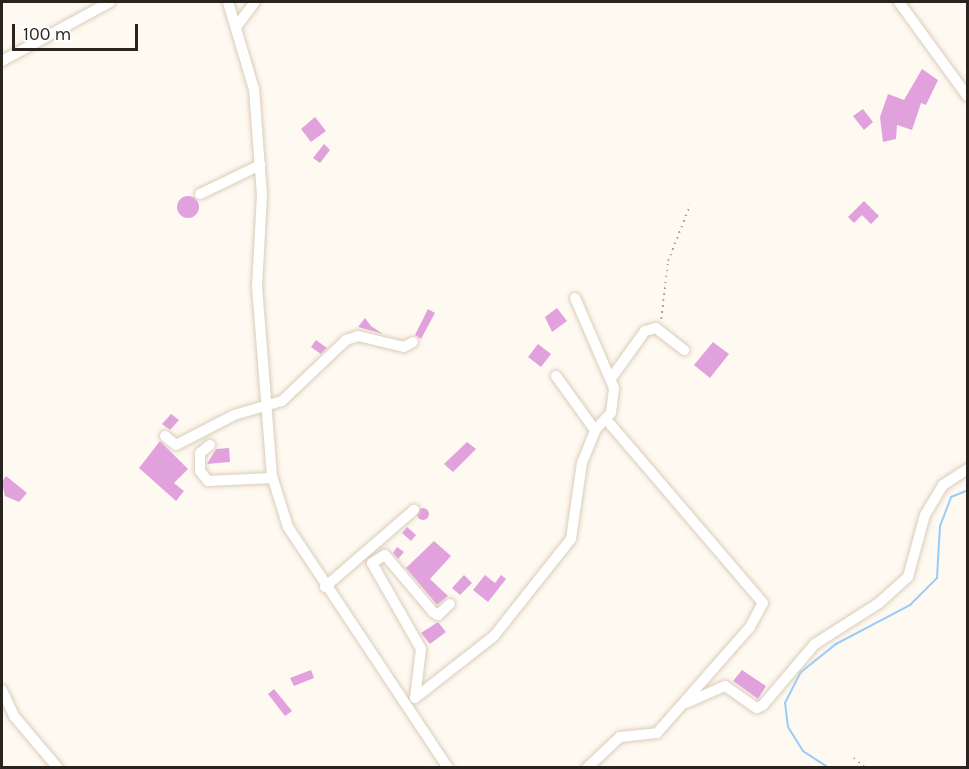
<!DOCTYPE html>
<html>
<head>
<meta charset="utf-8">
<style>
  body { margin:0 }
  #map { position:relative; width:969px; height:769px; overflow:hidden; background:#fef9f1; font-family:Karla,sans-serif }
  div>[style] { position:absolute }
  .stream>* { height:2px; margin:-1px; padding:0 1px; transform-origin:1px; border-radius:1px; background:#97cdfc }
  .building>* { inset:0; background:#e1a1dd }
  .round { border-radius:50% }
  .path>* { height:1.5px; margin-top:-0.75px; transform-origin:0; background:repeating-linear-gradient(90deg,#a7a29b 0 1.5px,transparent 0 6px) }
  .roads { filter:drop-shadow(0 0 2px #dacdbb) drop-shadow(0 0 2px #dacdbb) }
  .minor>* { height:10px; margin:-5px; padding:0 5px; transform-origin:5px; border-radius:5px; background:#fff }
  span { translate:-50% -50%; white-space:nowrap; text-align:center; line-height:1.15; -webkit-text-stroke:4.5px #fff; paint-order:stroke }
  .frame { position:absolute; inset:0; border:3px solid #29241d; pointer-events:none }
  .scale { position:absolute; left:12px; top:24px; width:126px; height:27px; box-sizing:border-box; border:3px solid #29241d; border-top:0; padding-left:8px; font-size:18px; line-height:21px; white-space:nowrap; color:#29241d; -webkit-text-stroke:4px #fff; paint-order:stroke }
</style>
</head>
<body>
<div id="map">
  <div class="stream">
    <div style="left:829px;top:768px;width:31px;rotate:-147deg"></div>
    <div style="left:803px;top:751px;width:28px;rotate:-122deg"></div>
    <div style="left:788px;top:727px;width:24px;rotate:-97deg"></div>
    <div style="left:785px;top:703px;width:35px;rotate:-63deg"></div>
    <div style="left:801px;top:672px;width:45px;rotate:-38.7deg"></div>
    <div style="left:836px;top:644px;width:84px;rotate:-27.8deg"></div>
    <div style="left:910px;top:605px;width:38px;rotate:-45deg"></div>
    <div style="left:937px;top:578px;width:52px;rotate:-86.7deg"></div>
    <div style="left:940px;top:526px;width:31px;rotate:-69deg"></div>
    <div style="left:951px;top:497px;width:18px;rotate:-22deg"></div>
  </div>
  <div class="building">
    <div style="clip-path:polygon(922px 69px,938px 80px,926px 105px,921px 103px,912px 130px,897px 125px,896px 139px,883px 142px,880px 117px,888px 94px,904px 100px)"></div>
    <div style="clip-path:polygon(863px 109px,873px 122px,864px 130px,853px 116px)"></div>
    <div style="clip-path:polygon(315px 117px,326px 131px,311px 142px,301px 129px)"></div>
    <div style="clip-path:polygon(324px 144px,330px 150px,320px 163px,313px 158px)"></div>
    <div class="round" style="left:177px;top:196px;width:22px;height:22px"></div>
    <div style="clip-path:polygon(864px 201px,879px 216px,871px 224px,862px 215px,854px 223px,848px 217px)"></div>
    <div style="clip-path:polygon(557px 308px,567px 321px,552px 332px,545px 317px)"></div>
    <div style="clip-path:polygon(428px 309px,435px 313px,421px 339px,415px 335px)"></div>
    <div style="clip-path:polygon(365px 318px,371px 326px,383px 334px,358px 327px)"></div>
    <div style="clip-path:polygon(316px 340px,327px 348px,321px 354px,311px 347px)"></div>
    <div style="clip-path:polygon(713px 342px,729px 354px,710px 378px,694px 365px)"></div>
    <div style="clip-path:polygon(538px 344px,551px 354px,541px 367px,528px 357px)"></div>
    <div style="clip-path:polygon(171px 414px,179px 420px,170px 430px,162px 424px)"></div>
    <div style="clip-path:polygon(160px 441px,188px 469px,174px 483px,184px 491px,176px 501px,139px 468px)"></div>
    <div style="clip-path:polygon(467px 442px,476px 449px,453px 472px,444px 464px)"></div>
    <div style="clip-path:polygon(229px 448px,230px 462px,207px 464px,216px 449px)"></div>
    <div style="clip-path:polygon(6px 476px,27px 493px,19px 502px,5px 496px,2px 482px)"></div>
    <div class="round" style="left:417px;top:508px;width:12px;height:12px"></div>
    <div style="clip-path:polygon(407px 527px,416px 535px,411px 541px,402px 533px)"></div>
    <div style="clip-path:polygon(434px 541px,451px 556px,430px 579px,448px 596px,437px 605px,406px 568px)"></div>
    <div style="clip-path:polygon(397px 547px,404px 552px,398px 559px,393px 553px)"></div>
    <div style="clip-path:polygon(464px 575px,472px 583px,460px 595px,452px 588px)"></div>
    <div style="clip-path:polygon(485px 575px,495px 583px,501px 575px,506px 579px,488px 602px,473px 590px)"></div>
    <div style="clip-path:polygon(438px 622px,446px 632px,430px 644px,421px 633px)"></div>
    <div style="clip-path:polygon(311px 670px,314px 678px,294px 686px,290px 678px)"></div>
    <div style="clip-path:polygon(742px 670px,766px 686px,758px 699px,733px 681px)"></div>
    <div style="clip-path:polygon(274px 689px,292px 711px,285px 716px,268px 694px)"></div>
  </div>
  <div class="path">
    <div style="left:661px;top:319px;width:58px;rotate:-83.1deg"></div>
    <div style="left:668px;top:261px;width:60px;rotate:-68.6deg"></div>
    <div style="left:854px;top:758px;width:16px;rotate:40deg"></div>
  </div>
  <div class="roads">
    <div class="minor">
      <div style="left:228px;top:2px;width:91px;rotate:73.4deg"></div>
      <div style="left:254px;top:89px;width:106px;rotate:85.7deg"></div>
      <div style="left:262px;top:195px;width:91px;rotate:93.1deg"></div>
      <div style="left:257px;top:286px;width:191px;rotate:85.5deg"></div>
      <div style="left:272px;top:476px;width:53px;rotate:72.6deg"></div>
      <div style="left:288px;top:527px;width:289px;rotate:56.4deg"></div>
      <div style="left:899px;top:2px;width:117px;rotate:54deg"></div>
      <div style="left:236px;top:27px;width:31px;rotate:-53deg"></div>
      <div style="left:2px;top:61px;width:123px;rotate:-28.6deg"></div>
      <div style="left:200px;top:194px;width:67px;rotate:-25.8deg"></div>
      <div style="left:556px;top:376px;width:67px;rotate:54.2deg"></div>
      <div style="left:612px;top:377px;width:57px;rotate:-54.3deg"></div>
      <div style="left:645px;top:331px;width:11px;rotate:-15deg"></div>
      <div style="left:656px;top:328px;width:36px;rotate:38deg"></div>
      <div style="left:165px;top:436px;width:14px;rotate:39deg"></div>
      <div style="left:176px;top:445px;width:65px;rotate:-27.3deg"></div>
      <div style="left:234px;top:415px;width:50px;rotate:-16.3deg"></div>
      <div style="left:282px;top:401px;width:88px;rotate:-43.6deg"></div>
      <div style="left:346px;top:340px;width:13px;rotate:-18deg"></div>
      <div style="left:358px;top:336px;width:47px;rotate:13.4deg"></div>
      <div style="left:404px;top:347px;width:10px;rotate:-29deg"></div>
      <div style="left:210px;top:445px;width:13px;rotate:141deg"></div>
      <div style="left:200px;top:453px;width:18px;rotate:90deg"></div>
      <div style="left:200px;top:471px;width:13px;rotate:51deg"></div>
      <div style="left:208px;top:481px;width:64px;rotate:-2.7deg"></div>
      <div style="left:325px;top:587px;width:118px;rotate:-40.9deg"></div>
      <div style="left:2px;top:690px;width:29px;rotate:65deg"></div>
      <div style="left:14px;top:716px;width:68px;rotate:49.8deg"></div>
      <div style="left:415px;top:698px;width:100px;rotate:-38.1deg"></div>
      <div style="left:494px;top:636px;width:124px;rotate:-51.6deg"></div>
      <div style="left:571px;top:539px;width:77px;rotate:-81.8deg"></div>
      <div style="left:582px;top:463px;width:35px;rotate:-68deg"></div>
      <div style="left:595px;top:430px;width:23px;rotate:-47deg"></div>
      <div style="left:611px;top:413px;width:25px;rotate:-83deg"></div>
      <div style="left:614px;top:388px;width:98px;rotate:-113.4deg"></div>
      <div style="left:415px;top:698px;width:49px;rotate:-83deg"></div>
      <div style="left:421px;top:649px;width:99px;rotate:-119.7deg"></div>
      <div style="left:372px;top:563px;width:15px;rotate:-32deg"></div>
      <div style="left:385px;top:555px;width:75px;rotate:49.9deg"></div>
      <div style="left:433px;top:612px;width:6px;rotate:31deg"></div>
      <div style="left:438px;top:615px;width:16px;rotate:-43deg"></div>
      <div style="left:686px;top:703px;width:43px;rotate:-23.6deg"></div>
      <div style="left:725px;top:686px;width:39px;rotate:35deg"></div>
      <div style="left:757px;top:708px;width:7px;rotate:-27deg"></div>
      <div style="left:763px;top:705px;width:80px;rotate:-49.6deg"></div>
      <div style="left:815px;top:644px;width:76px;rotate:-32.6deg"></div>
      <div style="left:879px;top:603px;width:39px;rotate:-42deg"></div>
      <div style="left:908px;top:577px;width:64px;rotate:-74.7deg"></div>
      <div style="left:925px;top:515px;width:35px;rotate:-59deg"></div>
      <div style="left:943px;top:485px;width:30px;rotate:-33deg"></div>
      <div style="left:587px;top:768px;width:45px;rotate:-43.2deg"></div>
      <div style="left:620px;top:737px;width:37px;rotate:-6deg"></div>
      <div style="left:657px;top:733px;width:141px;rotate:-48.7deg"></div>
      <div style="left:750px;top:627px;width:27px;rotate:-62deg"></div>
      <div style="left:763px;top:603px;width:242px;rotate:-130.5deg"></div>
    </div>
  </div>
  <div class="frame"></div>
  <div class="scale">100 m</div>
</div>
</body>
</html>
